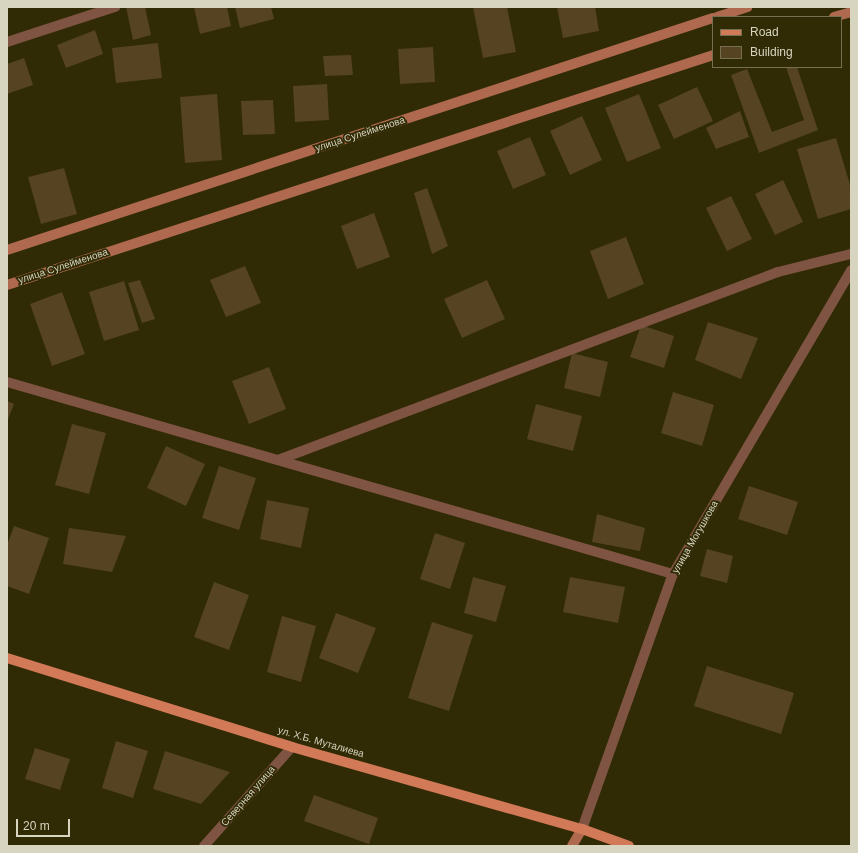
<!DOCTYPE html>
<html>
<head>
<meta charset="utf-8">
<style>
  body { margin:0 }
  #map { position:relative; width:858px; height:853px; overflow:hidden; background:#302b05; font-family:Arial,sans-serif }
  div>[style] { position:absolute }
  .building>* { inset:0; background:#554322 }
  .street>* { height:10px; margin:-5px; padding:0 5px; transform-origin:5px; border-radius:5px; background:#7f5443 }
  .secondary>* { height:10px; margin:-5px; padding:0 5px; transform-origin:5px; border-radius:5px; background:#ae694e }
  .primary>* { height:10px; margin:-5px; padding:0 5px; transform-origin:5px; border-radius:5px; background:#d27957 }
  span { translate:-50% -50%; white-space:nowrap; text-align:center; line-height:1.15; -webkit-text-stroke:3.5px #302b05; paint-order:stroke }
  .street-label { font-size:10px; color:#d7d4c0 }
  .frame { position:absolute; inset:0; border:8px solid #d7d4c0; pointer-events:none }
  .legend { position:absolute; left:712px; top:16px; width:130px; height:52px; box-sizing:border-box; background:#302b05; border:1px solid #736f50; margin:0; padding:5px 7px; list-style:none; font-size:12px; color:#d7d4c0 }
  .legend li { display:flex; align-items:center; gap:8px; height:20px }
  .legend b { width:20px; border:1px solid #736f50 }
  .scale { position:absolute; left:16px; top:819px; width:54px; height:18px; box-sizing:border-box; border:2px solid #d7d4c0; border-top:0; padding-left:5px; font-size:12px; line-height:14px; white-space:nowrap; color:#d7d4c0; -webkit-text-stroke:3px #302b05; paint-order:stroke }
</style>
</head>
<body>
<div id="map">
  <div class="building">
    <div style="clip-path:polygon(126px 7px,145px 7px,151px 35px,133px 40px)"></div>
    <div style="clip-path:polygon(194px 7px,227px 7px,231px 26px,200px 34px)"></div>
    <div style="clip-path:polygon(235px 7px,271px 7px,274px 19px,240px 28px)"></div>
    <div style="clip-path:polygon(473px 7px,507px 7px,516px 52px,483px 58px)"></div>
    <div style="clip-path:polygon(557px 7px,595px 7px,599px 31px,563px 38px)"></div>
    <div style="clip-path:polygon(95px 30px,103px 54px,66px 68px,57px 45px)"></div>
    <div style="clip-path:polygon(158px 43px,162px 78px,116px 83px,112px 48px)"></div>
    <div style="clip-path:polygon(433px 47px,435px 82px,400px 84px,398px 49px)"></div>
    <div style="clip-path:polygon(351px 55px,353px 75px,325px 76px,323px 56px)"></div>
    <div style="clip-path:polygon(24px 58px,33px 85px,7px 94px,7px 64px)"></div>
    <div style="clip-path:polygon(786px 67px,797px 67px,818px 130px,759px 153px,731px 75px,747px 69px,772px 132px,804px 120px)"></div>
    <div style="clip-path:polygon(327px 84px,329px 120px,295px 122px,293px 86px)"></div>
    <div style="clip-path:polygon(697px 87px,713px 121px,674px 139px,658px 105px)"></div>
    <div style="clip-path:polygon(217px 94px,222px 160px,185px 163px,180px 97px)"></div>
    <div style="clip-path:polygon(639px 94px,661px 148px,627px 162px,605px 108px)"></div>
    <div style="clip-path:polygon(273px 100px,275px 134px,243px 135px,241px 101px)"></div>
    <div style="clip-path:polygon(740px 111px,749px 137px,716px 149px,706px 128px)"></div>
    <div style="clip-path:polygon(582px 116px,602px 160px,570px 175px,550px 131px)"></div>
    <div style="clip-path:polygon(530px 137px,546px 175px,513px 189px,497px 151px)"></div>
    <div style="clip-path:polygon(836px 138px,851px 188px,851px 209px,818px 219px,797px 149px)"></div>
    <div style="clip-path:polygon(64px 168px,77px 214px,41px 224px,28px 177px)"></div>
    <div style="clip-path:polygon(783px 180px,803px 222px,775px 235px,755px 194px)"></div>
    <div style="clip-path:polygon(427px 188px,448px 246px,432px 254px,414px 193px)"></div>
    <div style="clip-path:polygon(731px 196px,752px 239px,727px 251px,706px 208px)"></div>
    <div style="clip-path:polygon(374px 213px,390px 257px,357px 269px,341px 226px)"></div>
    <div style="clip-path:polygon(626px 237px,644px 284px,608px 299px,590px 251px)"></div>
    <div style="clip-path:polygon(245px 266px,261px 303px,226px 317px,210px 280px)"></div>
    <div style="clip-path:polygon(140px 280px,155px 319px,142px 323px,128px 283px)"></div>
    <div style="clip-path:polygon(487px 280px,505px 319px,462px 338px,444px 299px)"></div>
    <div style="clip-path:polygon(124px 281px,139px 330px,104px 341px,89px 292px)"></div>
    <div style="clip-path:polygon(62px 292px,85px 354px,52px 366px,30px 304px)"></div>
    <div style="clip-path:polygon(708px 322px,758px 338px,741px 379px,695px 360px)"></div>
    <div style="clip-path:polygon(641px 325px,674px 336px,664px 368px,630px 357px)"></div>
    <div style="clip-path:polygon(572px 353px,608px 362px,600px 397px,564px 388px)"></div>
    <div style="clip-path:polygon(269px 367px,286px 409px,249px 424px,232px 381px)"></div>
    <div style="clip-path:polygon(673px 392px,714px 405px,702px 446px,661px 433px)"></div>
    <div style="clip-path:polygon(7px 401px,14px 404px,7px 422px)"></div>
    <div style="clip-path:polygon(536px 404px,582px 416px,573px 451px,527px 439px)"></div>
    <div style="clip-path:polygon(72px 424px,106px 433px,89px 494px,55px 485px)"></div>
    <div style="clip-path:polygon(166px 446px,205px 464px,186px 506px,147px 488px)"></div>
    <div style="clip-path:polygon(219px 466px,256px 478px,239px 530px,202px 518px)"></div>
    <div style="clip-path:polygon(749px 486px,798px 502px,787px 535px,738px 519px)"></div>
    <div style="clip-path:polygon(267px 500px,309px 508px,301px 548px,260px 539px)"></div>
    <div style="clip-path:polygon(597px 514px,645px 528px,640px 551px,592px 542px)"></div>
    <div style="clip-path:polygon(14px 526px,49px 538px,29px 594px,7px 586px,7px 545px)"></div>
    <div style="clip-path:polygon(69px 528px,126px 536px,112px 572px,63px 564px)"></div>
    <div style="clip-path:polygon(435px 533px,465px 543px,450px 589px,420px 579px)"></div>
    <div style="clip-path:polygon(707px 549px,733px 556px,727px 583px,700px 576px)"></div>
    <div style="clip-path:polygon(473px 577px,506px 586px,496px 622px,464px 613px)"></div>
    <div style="clip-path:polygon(570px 577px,625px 587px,618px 623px,563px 612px)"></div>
    <div style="clip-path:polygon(214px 582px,249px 595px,229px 650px,194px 637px)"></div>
    <div style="clip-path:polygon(336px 613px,376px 628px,358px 673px,319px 658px)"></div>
    <div style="clip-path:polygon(282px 616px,316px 626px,301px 682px,267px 672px)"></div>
    <div style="clip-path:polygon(432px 622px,473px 635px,449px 711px,408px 698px)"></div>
    <div style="clip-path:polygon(707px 666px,794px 693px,781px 734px,694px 706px)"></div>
    <div style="clip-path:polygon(116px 741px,148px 751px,133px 798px,102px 788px)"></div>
    <div style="clip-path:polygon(35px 748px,70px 759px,60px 790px,25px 779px)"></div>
    <div style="clip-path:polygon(165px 751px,230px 772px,201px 804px,153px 789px)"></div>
    <div style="clip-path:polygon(314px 795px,378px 818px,369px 844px,304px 821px)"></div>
  </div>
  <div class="street">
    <div style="left:7px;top:42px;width:114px;rotate:-18deg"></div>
    <div style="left:7px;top:382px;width:693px;rotate:16.08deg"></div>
    <div style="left:278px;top:460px;width:534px;rotate:-20.61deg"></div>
    <div style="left:778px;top:272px;width:75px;rotate:-13.9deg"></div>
    <div style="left:582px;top:829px;width:271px;rotate:-70.4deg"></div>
    <div style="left:673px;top:574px;width:352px;rotate:-59.6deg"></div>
    <div style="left:204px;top:846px;width:132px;rotate:-48.4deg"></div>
  </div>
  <div class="secondary">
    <div style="left:717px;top:17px;width:32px;rotate:-18deg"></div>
    <div style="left:834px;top:17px;width:18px;rotate:-16deg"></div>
    <div style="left:7px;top:250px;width:743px;rotate:-18.19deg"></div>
    <div style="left:7px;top:285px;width:743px;rotate:-18.04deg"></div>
    <div style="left:572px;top:846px;width:20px;rotate:-60deg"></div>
  </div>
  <div class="primary">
    <div style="left:7px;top:658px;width:299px;rotate:17.3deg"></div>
    <div style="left:292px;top:747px;width:301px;rotate:15.8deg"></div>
    <div style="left:582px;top:829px;width:50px;rotate:19.9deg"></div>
  </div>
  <div class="street-label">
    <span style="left:360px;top:134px;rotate:-18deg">улица Сулейменова</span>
    <span style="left:63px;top:266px;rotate:-18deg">улица Сулейменова</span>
    <span style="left:695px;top:537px;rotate:-60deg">улица Могушкова</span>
    <span style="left:321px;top:742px;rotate:16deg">ул. Х.Б. Муталиева</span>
    <span style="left:248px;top:796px;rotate:-49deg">Северная улица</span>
  </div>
  <div class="frame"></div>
  <ul class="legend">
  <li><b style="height:5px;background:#d27957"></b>Road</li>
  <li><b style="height:11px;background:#554322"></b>Building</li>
  </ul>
  <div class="scale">20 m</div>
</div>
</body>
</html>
